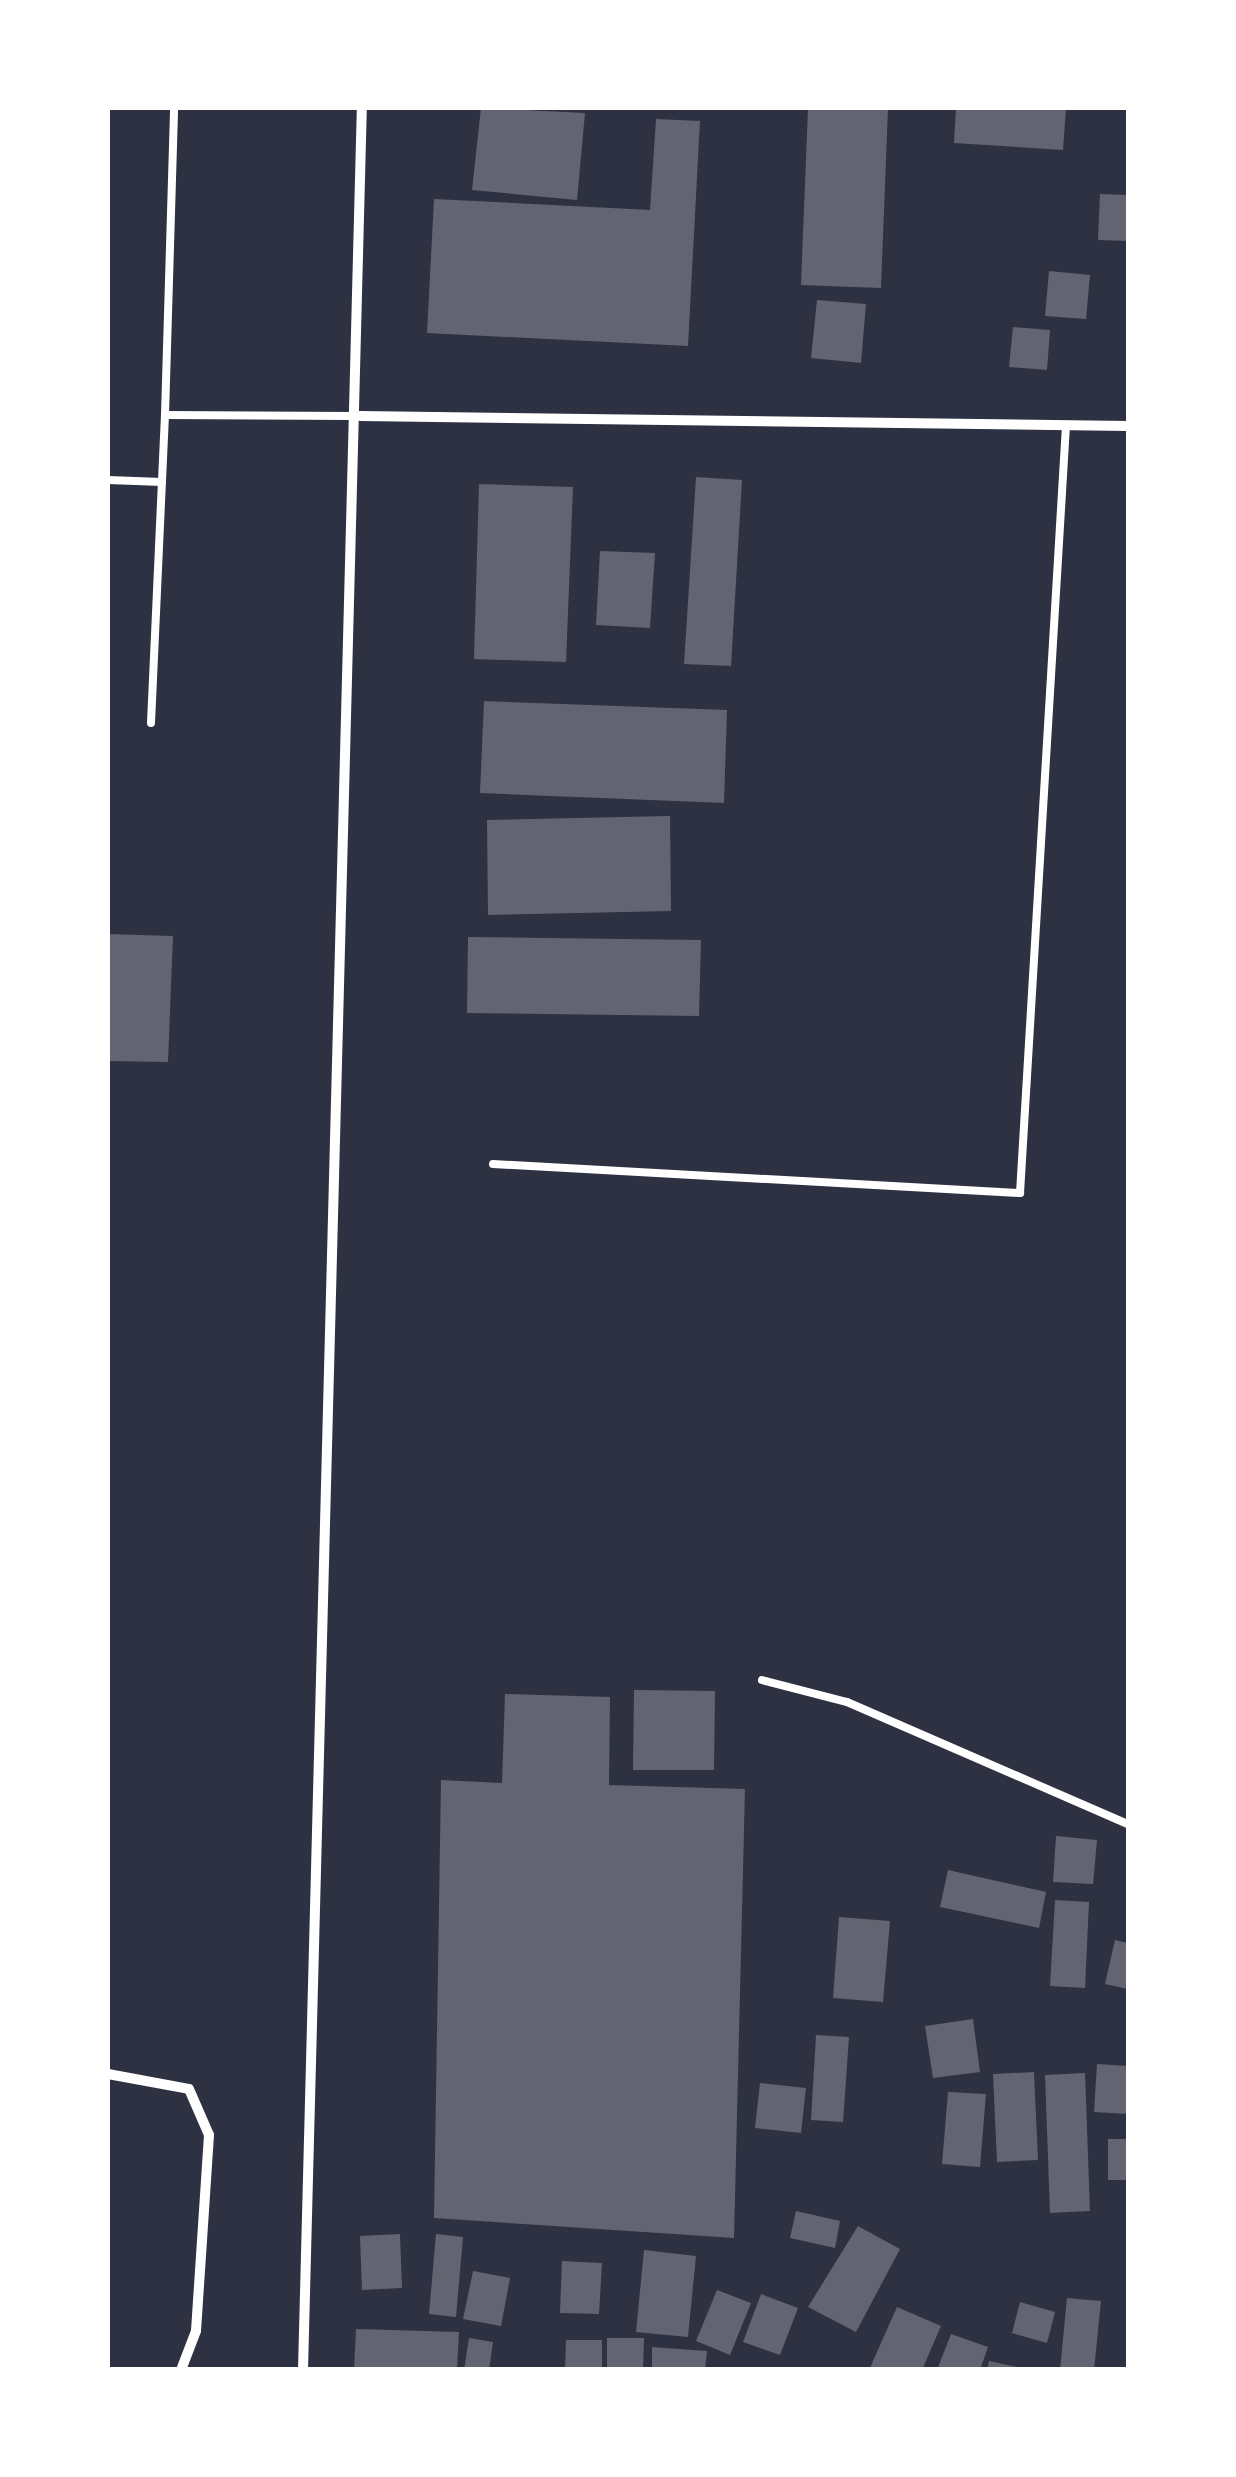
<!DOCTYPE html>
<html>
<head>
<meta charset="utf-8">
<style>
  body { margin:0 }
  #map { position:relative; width:1236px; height:2477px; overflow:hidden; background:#2d3142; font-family:Montserrat,sans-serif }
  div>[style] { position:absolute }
  .building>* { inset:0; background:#626471 }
  .service>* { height:8px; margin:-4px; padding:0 4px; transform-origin:4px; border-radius:4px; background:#fff }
  .minor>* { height:10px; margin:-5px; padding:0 5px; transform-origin:5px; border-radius:5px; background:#fff }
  span { translate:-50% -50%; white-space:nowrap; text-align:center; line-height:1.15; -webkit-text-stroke:10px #fff; paint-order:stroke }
  .frame { position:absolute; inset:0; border:110px solid #fff; pointer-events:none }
</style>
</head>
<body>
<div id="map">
  <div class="building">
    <div style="clip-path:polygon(481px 108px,585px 113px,577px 200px,472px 190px)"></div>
    <div style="clip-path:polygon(808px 108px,888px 108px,881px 288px,801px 285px)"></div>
    <div style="clip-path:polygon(956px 108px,1066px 108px,1063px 150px,954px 143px)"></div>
    <div style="clip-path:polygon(656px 119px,700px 121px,688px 346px,427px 333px,434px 199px,650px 210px)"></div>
    <div style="clip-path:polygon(1100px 194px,1128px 195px,1128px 241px,1098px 240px)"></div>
    <div style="clip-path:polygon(1049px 271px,1090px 275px,1086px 319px,1045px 316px)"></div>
    <div style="clip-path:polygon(817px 300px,866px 304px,861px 363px,811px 358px)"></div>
    <div style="clip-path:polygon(1013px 327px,1050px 330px,1047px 370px,1009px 367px)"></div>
    <div style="clip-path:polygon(696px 477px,742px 480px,731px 666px,684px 664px)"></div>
    <div style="clip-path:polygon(479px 484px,573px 487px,566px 662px,474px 659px)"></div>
    <div style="clip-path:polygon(600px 551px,655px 553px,650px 628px,596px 625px)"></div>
    <div style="clip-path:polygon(484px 701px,727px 710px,724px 803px,480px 793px)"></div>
    <div style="clip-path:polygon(670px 816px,671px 911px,488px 915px,487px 820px)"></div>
    <div style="clip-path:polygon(108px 934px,173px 936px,168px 1062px,108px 1061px)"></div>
    <div style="clip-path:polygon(468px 937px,701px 940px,699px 1016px,467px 1013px)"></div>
    <div style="clip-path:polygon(634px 1690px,715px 1691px,714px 1770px,633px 1770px)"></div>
    <div style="clip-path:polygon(505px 1694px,610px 1697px,609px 1785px,745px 1789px,734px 2238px,434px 2218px,441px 1780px,502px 1783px)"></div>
    <div style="clip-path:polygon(1056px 1836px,1097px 1840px,1093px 1884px,1053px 1882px)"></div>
    <div style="clip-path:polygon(948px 1870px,1046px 1892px,1039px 1928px,940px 1907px)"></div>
    <div style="clip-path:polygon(1055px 1900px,1089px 1902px,1085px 1988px,1050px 1986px)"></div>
    <div style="clip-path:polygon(839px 1917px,890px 1921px,883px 2002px,833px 1998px)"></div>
    <div style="clip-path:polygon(1115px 1940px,1128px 1943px,1128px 1989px,1105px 1984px)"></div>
    <div style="clip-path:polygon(973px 2019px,980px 2072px,933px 2078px,925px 2026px)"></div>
    <div style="clip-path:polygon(816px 2035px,849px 2037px,843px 2122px,811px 2120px)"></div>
    <div style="clip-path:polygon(1097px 2064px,1128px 2066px,1128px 2114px,1094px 2112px)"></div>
    <div style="clip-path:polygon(1034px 2072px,1038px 2160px,997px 2162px,993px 2074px)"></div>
    <div style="clip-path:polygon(1085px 2073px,1090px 2211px,1050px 2213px,1045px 2075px)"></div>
    <div style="clip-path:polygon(760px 2083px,806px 2088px,801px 2133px,755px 2128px)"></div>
    <div style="clip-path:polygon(948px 2092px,986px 2094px,980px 2167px,942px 2164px)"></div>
    <div style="clip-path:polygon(1108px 2139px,1128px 2139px,1128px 2180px,1108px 2180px)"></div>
    <div style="clip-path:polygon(796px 2211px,840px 2221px,835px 2248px,790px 2238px)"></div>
    <div style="clip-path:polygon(858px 2226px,900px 2249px,856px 2332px,808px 2307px)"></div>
    <div style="clip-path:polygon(400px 2234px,402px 2288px,362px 2290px,360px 2236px)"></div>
    <div style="clip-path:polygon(436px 2234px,463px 2237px,456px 2317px,429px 2314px)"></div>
    <div style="clip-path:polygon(644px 2250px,696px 2256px,688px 2337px,636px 2332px)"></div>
    <div style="clip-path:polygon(562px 2261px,602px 2263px,599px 2314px,560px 2313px)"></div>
    <div style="clip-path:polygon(473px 2271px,510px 2278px,501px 2326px,463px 2319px)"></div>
    <div style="clip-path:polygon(717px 2290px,751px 2303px,730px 2355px,696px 2341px)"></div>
    <div style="clip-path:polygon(761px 2294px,798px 2308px,780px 2355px,743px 2342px)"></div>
    <div style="clip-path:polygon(1067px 2298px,1101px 2301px,1094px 2370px,1060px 2370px)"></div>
    <div style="clip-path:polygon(1020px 2302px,1055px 2312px,1047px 2343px,1012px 2333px)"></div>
    <div style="clip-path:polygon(897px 2307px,941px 2326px,922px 2370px,869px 2370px)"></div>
    <div style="clip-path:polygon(356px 2329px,459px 2332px,457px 2370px,354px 2370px)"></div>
    <div style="clip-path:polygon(951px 2334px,988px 2347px,980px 2370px,937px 2370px)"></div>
    <div style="clip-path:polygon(469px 2338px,493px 2342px,489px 2370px,464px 2370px)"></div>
    <div style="clip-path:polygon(607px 2338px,644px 2338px,643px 2370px,607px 2370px)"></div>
    <div style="clip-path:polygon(566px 2340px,602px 2340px,602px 2370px,565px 2370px)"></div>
    <div style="clip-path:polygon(652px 2347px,707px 2351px,705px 2370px,652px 2370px)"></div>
    <div style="clip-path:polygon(989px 2361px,1022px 2368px,1022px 2370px,987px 2370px)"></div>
  </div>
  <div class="service">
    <div style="left:165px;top:415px;width:307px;rotate:-88.3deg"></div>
    <div style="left:108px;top:480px;width:54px;rotate:2.1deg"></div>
    <div style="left:151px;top:723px;width:308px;rotate:-87.4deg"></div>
    <div style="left:165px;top:415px;width:190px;rotate:0.3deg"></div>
    <div style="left:493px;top:1164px;width:528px;rotate:3.15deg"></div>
    <div style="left:1020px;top:1193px;width:768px;rotate:-86.57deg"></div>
    <div style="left:762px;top:1680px;width:88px;rotate:14.5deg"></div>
    <div style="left:847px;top:1702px;width:306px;rotate:23.5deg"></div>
  </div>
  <div class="minor">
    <div style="left:360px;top:416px;width:768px;rotate:0.75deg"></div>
    <div style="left:108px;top:2074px;width:82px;rotate:10.5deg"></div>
    <div style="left:189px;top:2089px;width:50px;rotate:66.5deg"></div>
    <div style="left:209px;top:2135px;width:196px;rotate:93.8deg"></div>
    <div style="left:196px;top:2331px;width:42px;rotate:111deg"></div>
    <div style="left:303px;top:2370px;width:2263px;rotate:-88.51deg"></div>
  </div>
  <div class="frame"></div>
</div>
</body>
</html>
